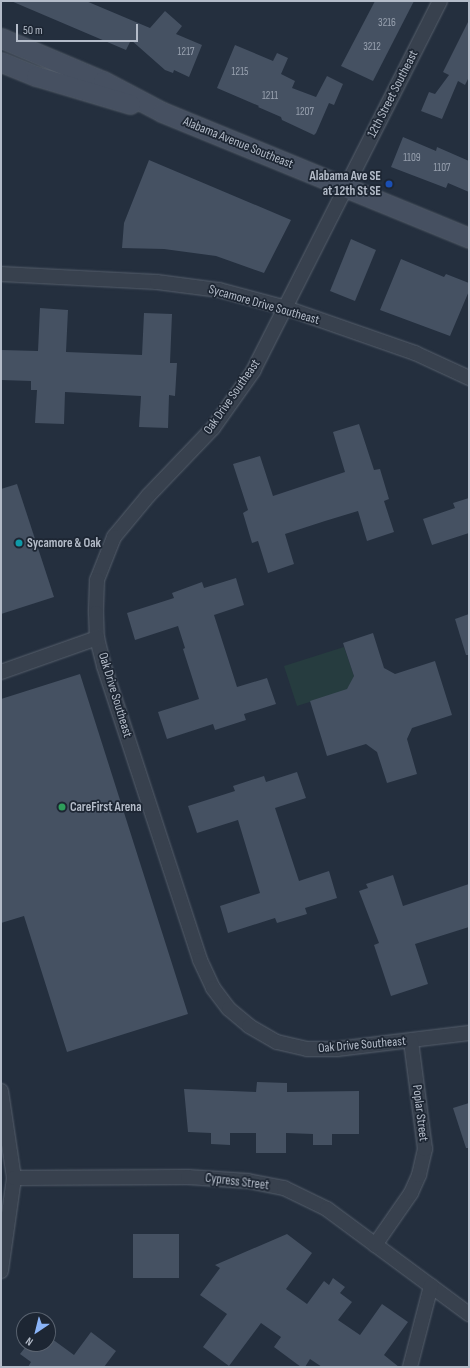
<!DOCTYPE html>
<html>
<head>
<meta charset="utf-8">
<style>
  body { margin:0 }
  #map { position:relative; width:470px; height:1368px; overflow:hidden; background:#242f3e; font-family:"Sofia Sans Condensed",sans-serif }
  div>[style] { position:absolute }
  .green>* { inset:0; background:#263c3f }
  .building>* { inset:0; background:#455162 }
  .roads { filter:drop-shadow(0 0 1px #565f6c) drop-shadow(0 0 1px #565f6c) }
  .street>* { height:14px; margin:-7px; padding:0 7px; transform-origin:7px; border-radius:7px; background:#38414e }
  .secondary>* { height:19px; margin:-9.5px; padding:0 9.5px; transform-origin:9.5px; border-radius:9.5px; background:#465061 }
  .dots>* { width:11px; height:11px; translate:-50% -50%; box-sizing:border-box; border:2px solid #1d2633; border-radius:50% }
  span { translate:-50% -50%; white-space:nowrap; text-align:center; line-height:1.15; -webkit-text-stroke:3.5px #1d2633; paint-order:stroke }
  .number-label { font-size:11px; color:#98a1af }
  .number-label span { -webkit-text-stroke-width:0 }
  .street-label { font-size:13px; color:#b4bcc9 }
  .poi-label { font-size:13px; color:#b4bcc9; font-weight:700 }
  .right { translate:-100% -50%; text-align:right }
  .left { translate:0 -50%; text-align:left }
  .frame { position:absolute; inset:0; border:2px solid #b4bcc9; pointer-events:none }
  .north { position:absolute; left:16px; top:1312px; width:40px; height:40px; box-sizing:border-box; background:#1d2633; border:1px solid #59626f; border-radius:50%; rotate:215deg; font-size:11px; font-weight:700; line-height:16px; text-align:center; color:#b4bcc9 }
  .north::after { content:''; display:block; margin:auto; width:14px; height:18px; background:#8ab4f8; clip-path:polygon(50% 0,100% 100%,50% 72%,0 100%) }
  .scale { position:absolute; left:16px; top:24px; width:122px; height:18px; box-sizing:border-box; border:2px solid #b4bcc9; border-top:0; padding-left:5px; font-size:12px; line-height:14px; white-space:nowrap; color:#b4bcc9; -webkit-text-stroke:3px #1d2633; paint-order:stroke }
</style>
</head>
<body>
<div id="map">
  <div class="green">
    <div style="clip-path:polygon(344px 647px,354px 676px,350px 689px,297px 706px,284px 666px)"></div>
  </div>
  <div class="building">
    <div style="clip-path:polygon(11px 1px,86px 1px,150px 28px,165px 11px,182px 26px,176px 34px,202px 45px,189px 77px,174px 70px,173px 73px,165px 70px,131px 40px,126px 50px)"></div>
    <div style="clip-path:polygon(375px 1px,414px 1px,373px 81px,341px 66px)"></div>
    <div style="clip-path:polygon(469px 20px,469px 77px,465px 85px,458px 81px,442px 119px,421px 111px,429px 92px,435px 94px,449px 75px,443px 72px)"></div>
    <div style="clip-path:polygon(235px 45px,273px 61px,277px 53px,288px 58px,281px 74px,295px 81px,292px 88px,316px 97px,327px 76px,343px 84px,334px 105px,329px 103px,316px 133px,314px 135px,282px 120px,281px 117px,258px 107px,259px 106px,217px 88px)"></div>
    <div style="clip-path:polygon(403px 137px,436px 151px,437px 147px,469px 161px,469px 192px,448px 183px,446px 188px,391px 167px)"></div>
    <div style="clip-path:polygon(149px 160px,291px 220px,264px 273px,216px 256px,164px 249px,122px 248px,124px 223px)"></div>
    <div style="clip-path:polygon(351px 239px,376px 250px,355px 301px,330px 291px)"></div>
    <div style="clip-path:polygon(401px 259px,444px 277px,446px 274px,469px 283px,469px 291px,450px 336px,380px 310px)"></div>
    <div style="clip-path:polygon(40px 308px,68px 310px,66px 352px,142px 355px,144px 313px,172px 314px,170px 363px,177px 363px,175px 396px,169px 395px,168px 428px,139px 427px,141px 396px,65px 392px,64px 424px,35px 423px,37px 390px,31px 390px,31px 381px,1px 380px,1px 350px,38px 351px)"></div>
    <div style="clip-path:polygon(359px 424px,374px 470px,380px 469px,389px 499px,384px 501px,394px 532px,367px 541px,358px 511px,325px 521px,285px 534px,294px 564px,268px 573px,258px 541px,252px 543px,243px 513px,248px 510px,233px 464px,260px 456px,273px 496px,345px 472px,333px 432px)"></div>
    <div style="clip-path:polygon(17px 484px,54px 597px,1px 614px,1px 489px)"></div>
    <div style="clip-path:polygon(469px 498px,469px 533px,432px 545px,423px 519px,455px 508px,453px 503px)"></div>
    <div style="clip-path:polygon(236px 578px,244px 605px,214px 615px,237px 687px,267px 678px,276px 704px,244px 714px,246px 720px,215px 730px,213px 724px,167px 739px,158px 712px,199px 699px,183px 649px,185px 648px,178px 626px,135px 640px,127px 613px,174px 598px,172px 593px,202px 582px,204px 588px)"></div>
    <div style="clip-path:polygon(469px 614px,469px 655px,466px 655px,455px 619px)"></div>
    <div style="clip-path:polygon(373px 633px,384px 668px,395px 674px,435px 661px,452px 715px,412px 728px,407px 739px,417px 774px,387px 783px,377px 752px,366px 744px,327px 756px,310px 701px,347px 689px,354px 676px,343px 643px)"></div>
    <div style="clip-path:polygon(80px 674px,188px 1014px,67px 1052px,24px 916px,1px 923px,1px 699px)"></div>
    <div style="clip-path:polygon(297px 772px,306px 798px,275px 808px,299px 881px,329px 871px,337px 898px,305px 908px,307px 914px,277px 923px,275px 918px,228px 933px,220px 906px,260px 893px,238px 820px,197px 833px,188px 806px,235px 791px,233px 786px,264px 776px,266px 782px)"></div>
    <div style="clip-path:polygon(393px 875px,403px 906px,469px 884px,469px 927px,415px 944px,428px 984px,391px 996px,374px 945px,379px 943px,359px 891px,368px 888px,366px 884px)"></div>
    <div style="clip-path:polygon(257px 1082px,287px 1083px,287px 1092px,359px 1091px,359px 1134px,332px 1134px,332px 1145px,313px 1145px,313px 1134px,286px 1133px,286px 1153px,256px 1153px,256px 1133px,230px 1133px,230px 1145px,211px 1144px,211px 1133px,188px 1132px,184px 1089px,256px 1092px)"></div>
    <div style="clip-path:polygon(469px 1103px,469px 1148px,466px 1148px,453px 1108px)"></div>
    <div style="clip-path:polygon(133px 1234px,179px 1234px,179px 1278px,133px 1278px)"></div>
    <div style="clip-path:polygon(287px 1234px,312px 1253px,286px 1289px,307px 1304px,324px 1281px,329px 1285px,333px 1278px,345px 1287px,340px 1293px,352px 1302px,338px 1320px,360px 1335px,382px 1304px,408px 1322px,384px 1355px,399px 1367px,322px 1367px,310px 1359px,305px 1367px,301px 1367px,274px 1347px,281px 1337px,261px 1323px,229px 1366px,203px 1347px,227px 1314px,200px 1295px,220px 1268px,215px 1265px)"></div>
    <div style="clip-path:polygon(91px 1332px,116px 1351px,104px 1367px,28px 1367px,31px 1362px,20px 1354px,28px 1344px,48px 1344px,48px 1336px,74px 1355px)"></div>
  </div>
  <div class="roads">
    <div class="street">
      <div style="left:440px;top:1px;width:413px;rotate:116.8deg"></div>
      <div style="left:254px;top:370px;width:71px;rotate:125.3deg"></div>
      <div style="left:213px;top:428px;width:94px;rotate:133.7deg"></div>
      <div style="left:148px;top:496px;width:53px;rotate:129.7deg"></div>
      <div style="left:114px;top:537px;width:46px;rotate:111.6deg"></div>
      <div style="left:97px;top:580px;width:33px;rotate:92deg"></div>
      <div style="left:96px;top:613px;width:25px;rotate:88deg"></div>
      <div style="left:97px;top:638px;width:29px;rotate:76deg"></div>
      <div style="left:104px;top:666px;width:309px;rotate:71.9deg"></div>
      <div style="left:200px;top:960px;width:31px;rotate:65deg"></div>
      <div style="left:213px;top:988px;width:26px;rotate:53deg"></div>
      <div style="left:229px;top:1009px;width:26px;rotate:40deg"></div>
      <div style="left:249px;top:1026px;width:32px;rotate:30deg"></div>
      <div style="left:277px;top:1042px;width:31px;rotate:13deg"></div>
      <div style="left:307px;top:1049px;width:30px"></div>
      <div style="left:337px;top:1049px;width:133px;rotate:-6.9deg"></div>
      <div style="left:1px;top:274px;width:156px;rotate:2.9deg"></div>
      <div style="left:157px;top:282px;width:63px;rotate:7.4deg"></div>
      <div style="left:219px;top:290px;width:69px;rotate:15deg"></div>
      <div style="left:286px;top:308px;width:137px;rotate:19.2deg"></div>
      <div style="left:415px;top:353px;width:60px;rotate:24.8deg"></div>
      <div style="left:1px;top:672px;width:102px;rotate:-19.5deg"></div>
      <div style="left:1px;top:1091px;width:88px;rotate:81.5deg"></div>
      <div style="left:14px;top:1178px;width:94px;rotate:98deg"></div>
      <div style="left:14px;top:1178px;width:174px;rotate:-0.3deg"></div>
      <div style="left:188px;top:1177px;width:60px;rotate:3.8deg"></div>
      <div style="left:248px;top:1181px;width:37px;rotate:11deg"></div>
      <div style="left:284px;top:1188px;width:48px;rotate:26deg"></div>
      <div style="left:327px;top:1209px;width:177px;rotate:36.5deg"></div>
      <div style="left:375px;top:1245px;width:63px;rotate:-55.3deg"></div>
      <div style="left:411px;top:1193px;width:20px;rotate:-66deg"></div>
      <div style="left:419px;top:1175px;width:27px;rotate:-77deg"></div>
      <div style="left:425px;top:1149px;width:109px;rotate:-97.4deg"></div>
      <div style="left:410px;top:1367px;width:84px;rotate:-75.5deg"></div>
    </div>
    <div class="secondary">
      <div style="left:1px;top:38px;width:111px;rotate:22.9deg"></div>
      <div style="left:103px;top:81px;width:67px;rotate:27.7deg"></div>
      <div style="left:162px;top:112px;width:332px;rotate:22.3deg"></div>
      <div style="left:1px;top:62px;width:38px;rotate:22deg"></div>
      <div style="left:36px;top:76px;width:98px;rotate:16.6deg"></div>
    </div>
  </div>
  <div class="dots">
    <div style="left:389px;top:184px;background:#1a4fb4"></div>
    <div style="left:19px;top:543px;background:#0f9aa8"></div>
    <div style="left:62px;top:807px;background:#2e9e5b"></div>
  </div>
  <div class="number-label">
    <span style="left:387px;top:23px">3216</span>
    <span style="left:372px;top:47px">3212</span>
    <span style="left:186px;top:52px">1217</span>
    <span style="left:240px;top:72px">1215</span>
    <span style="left:270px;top:96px">1211</span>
    <span style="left:305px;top:112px">1207</span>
    <span style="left:412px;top:158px">1109</span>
    <span style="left:442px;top:168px">1107</span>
  </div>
  <div class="street-label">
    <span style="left:393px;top:94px;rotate:-63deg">12th Street Southeast</span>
    <span style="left:238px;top:143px;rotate:22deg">Alabama Avenue Southeast</span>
    <span style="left:264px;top:305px;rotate:16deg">Sycamore Drive Southeast</span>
    <span style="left:232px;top:397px;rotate:-55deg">Oak Drive Southeast</span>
    <span style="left:115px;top:695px;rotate:73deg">Oak Drive Southeast</span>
    <span style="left:362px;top:1045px;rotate:-5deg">Oak Drive Southeast</span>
    <span style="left:420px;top:1113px;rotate:83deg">Poplar Street</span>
    <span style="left:237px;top:1182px;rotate:7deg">Cypress Street</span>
  </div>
  <div class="poi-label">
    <span class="right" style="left:381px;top:184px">Alabama Ave SE<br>at 12th St SE</span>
    <span class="left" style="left:27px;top:543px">Sycamore &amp; Oak</span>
    <span class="left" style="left:70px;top:807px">CareFirst Arena</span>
  </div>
  <div class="frame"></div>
  <div class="north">N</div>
  <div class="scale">50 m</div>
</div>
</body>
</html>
